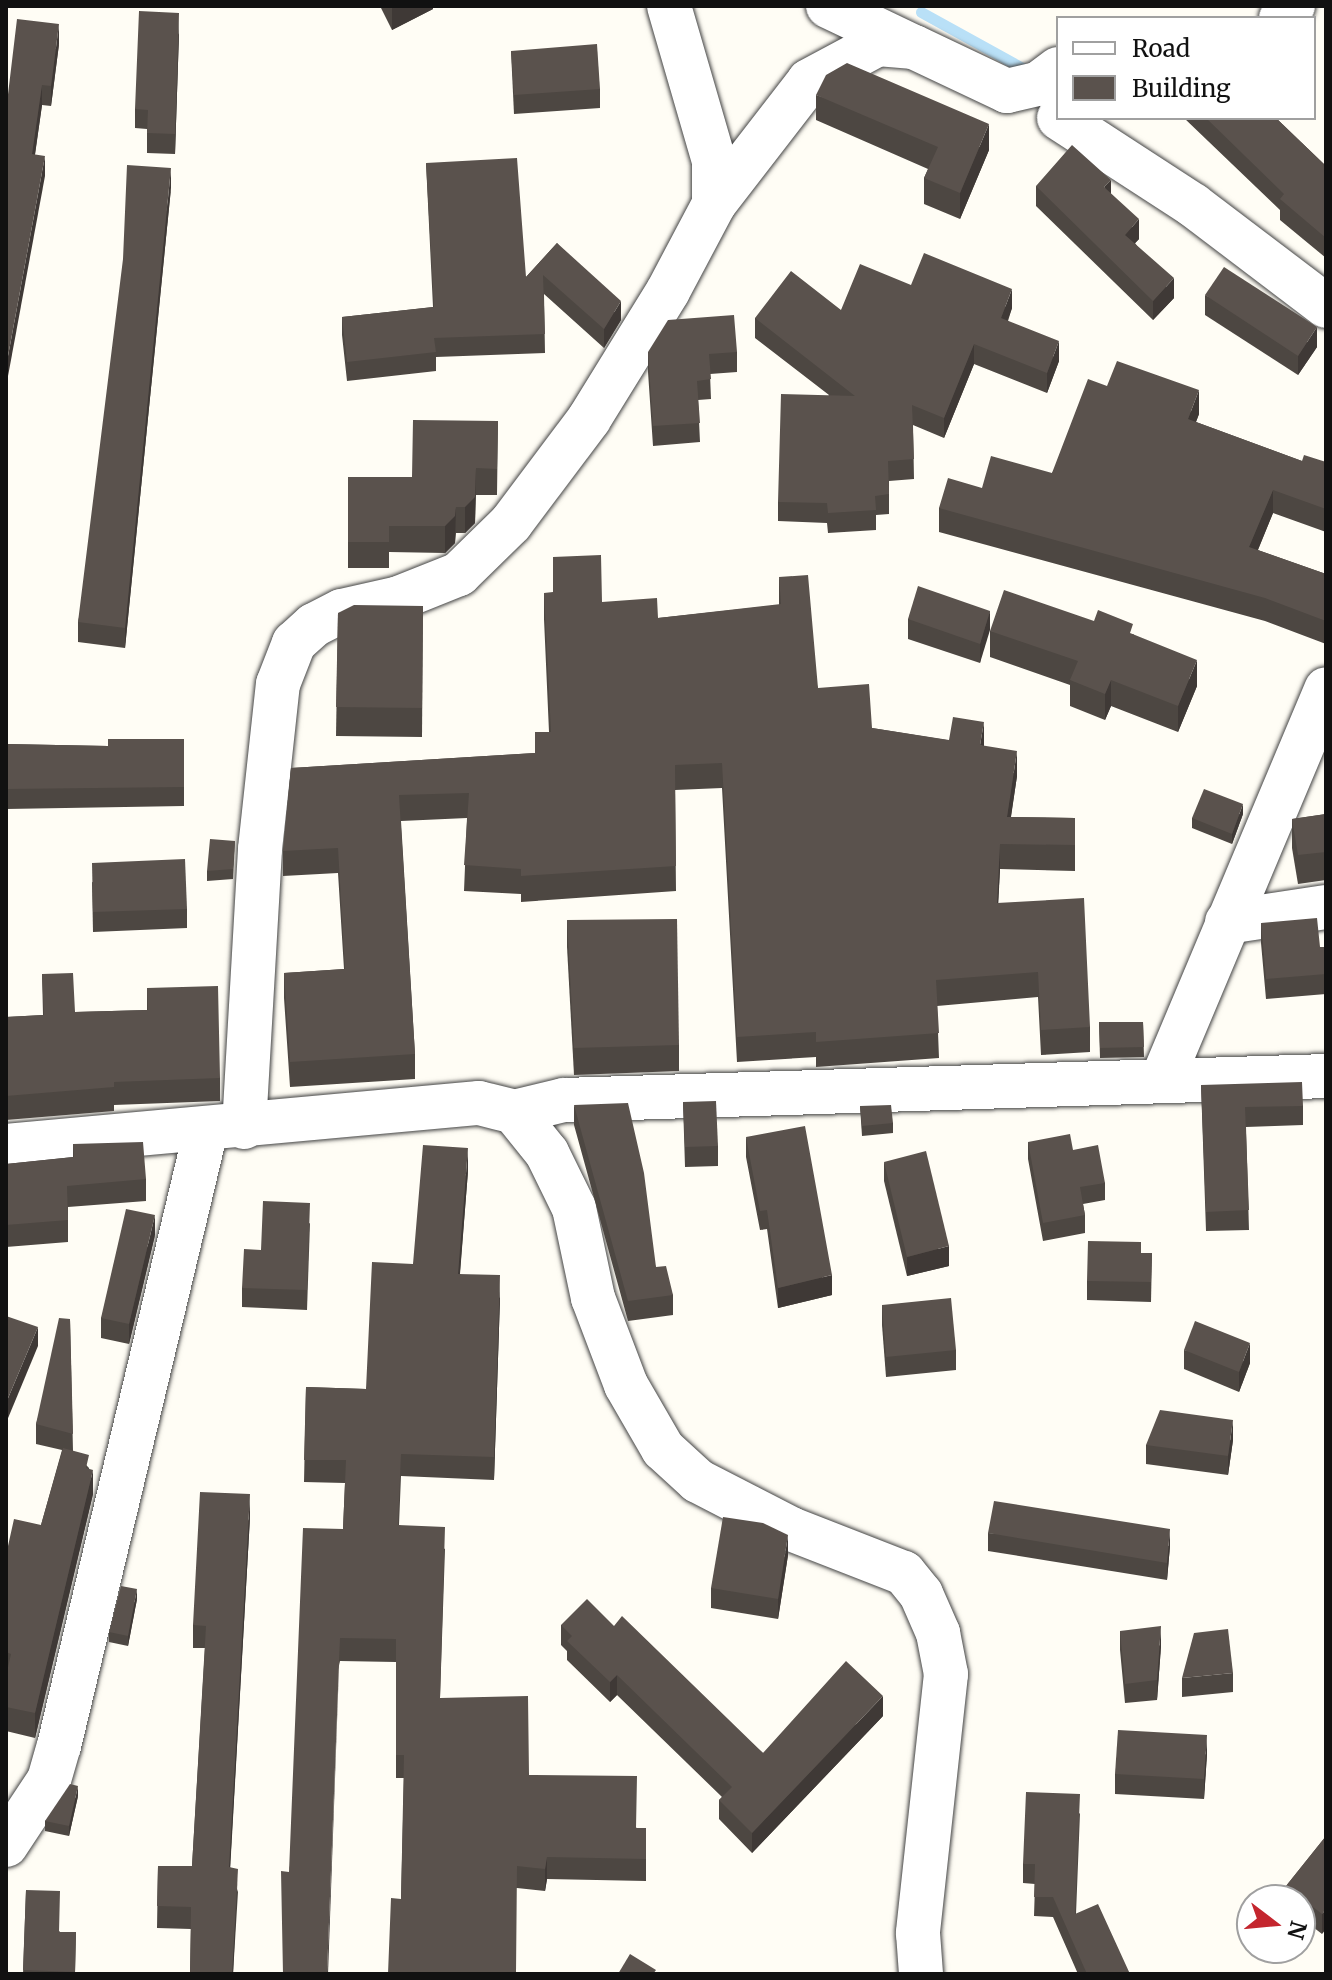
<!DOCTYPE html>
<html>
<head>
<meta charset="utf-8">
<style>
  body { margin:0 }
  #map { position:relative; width:1332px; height:1980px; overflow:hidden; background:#fffdf5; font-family:Merriweather,serif }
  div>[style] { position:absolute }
  .stream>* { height:11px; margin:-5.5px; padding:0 5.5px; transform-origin:5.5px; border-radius:5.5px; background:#b9e0f7 }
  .roads { filter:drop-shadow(0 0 2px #444) drop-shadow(0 0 2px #444) }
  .minor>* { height:44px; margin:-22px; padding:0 22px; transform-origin:22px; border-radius:22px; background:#fff }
  .wall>* { inset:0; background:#4d4742 }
  .shaded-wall>* { inset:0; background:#3f3936 }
  .building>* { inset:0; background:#5a524d }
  span { translate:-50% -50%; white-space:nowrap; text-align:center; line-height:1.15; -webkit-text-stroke:8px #fff; paint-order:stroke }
  .frame { position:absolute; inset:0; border:8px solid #111; pointer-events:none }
  .legend { position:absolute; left:1056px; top:16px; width:260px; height:104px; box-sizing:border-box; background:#fff; border:2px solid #a0a0a0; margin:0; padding:10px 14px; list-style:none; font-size:24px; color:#111 }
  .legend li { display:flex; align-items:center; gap:16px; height:40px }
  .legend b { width:40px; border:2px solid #a0a0a0 }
  .north { position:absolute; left:1236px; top:1884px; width:80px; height:80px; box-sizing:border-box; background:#fff; border:2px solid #a0a0a0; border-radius:50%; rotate:106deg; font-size:22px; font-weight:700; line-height:32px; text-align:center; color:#111 }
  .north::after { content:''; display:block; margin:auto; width:28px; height:36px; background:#c4262e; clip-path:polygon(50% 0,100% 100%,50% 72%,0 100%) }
</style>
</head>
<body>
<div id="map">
  <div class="stream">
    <div style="left:921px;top:12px;width:120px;rotate:28.9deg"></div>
  </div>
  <div class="roads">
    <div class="minor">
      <div style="left:828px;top:6px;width:93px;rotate:25.5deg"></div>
      <div style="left:1281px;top:18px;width:17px;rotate:-45deg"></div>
      <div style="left:1059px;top:118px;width:160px;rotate:33deg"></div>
      <div style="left:1193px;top:205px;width:167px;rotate:37.2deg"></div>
      <div style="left:714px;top:204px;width:155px;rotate:-52.3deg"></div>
      <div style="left:809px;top:81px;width:78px;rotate:-28.2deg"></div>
      <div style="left:878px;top:44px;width:36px;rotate:5deg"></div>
      <div style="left:914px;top:47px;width:103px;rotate:25.3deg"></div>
      <div style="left:1007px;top:91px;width:32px;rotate:-13deg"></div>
      <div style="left:1038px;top:84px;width:25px;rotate:-37deg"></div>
      <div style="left:1227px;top:922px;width:100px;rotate:-8.6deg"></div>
      <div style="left:1162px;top:1080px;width:424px;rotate:-67.2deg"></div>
      <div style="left:514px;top:1112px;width:51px;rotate:-13.5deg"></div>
      <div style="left:564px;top:1100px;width:762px;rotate:-1.8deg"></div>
      <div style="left:244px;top:1127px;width:278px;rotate:-86.7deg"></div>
      <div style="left:260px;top:849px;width:166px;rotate:-83.8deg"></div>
      <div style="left:278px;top:684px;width:44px;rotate:-68.7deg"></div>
      <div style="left:294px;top:643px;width:27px;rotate:-42deg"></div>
      <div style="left:314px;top:625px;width:31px;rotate:-27deg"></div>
      <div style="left:342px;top:611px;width:58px;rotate:-12.8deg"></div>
      <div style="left:399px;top:598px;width:65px;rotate:-21.8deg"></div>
      <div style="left:459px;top:574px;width:73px;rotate:-44.4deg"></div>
      <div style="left:511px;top:523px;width:130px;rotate:-53.1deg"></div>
      <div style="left:589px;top:419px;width:150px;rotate:-58.3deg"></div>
      <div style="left:668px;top:291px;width:98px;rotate:-62.1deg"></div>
      <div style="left:714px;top:204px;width:43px;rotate:-90deg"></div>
      <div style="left:714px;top:161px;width:161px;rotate:-106.2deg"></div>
      <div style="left:6px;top:1146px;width:475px;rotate:-5.2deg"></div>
      <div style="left:479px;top:1103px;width:36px;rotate:14deg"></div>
      <div style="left:514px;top:1112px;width:53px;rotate:51.2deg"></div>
      <div style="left:547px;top:1153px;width:61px;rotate:63.9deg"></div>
      <div style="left:574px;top:1208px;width:92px;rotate:78.1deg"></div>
      <div style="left:593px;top:1298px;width:93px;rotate:69.2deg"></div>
      <div style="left:626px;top:1385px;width:74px;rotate:60deg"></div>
      <div style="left:663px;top:1449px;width:47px;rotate:42.4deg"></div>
      <div style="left:698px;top:1481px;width:105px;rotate:27.3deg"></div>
      <div style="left:791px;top:1529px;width:121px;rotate:21.3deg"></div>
      <div style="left:904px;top:1573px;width:27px;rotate:51deg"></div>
      <div style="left:921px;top:1594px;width:43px;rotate:66.4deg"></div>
      <div style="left:938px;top:1633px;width:42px;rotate:79deg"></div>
      <div style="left:946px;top:1674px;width:261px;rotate:96.2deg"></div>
      <div style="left:918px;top:1933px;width:41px;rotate:85.8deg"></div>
      <div style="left:6px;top:1845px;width:78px;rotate:-56.5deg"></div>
      <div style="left:49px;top:1780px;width:35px;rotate:-74deg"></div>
      <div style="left:59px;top:1746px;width:633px;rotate:-76.58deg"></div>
    </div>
  </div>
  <div class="wall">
    <div style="clip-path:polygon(380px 6px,433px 6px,433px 9px,392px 30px)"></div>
    <div style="clip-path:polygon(179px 33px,175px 154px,147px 153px,147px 129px,135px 128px,135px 109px)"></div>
    <div style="clip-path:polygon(59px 44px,51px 106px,42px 105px,35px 155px,45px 176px,6px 111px)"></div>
    <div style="clip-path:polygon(511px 51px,600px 89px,600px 108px,514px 114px)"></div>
    <div style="clip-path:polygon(816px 95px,989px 150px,960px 219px,924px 204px,924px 178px,928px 169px,816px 120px)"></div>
    <div style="clip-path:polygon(1184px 118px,1276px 118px,1326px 166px,1326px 258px,1280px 220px,1280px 210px)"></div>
    <div style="clip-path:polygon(426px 163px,526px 277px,557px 243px,621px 320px,604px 348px,544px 294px,545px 353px,436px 357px,436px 371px,347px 381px,342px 335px,342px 317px,433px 307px)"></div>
    <div style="clip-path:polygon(1036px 186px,1111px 194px,1139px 239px,1135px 243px,1174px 298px,1153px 320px,1036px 206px)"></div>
    <div style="clip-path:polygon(171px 188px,125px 648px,78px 642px,78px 622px)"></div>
    <div style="clip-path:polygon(911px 285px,1012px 308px,1008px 321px,1059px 361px,1047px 393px,974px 364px,944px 438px,913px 425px,914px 479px,889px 481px,889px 514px,876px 515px,876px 530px,828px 533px,827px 523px,778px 521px,778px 502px,829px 395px,755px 338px,755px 318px,841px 310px)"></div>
    <div style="clip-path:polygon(1205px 295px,1317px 347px,1298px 375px,1205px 315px)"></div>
    <div style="clip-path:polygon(648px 352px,737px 352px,737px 372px,710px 374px,711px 399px,698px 400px,700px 442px,653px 446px,648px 372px)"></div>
    <div style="clip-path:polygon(1107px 386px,1199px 414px,1196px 422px,1302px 461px,1326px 462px,1326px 532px,1273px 513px,1258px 550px,1326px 574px,1326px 644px,1265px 621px,939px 532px,939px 508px,982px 488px,1052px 473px)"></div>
    <div style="clip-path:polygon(498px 421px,497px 495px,476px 495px,475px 523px,465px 533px,456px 533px,455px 543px,445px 553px,389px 552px,389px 568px,348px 568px,348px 477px,412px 477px)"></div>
    <div style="clip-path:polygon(779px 577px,818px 688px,872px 728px,984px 746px,1017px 776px,1011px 817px,1075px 818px,1075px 871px,1000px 869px,998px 903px,1090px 1027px,1090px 1052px,1041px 1055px,1038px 997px,937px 1006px,939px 1058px,816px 1067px,816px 1057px,737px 1062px,722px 788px,675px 790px,676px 891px,521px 902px,521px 894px,464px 891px,467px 818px,401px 821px,415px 1054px,415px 1079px,290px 1087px,284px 998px,284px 973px,344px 969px,338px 873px,283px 876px,283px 851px,291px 768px,535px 753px,549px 732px,544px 619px,544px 593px,602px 602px,658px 618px,779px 605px)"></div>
    <div style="clip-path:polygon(423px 606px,422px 737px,336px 736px,338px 613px)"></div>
    <div style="clip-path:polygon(990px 611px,980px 663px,908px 639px,908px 619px)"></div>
    <div style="clip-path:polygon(990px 631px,1133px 634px,1197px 686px,1178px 732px,1111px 706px,1105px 720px,1070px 706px,1070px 685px,990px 657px)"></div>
    <div style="clip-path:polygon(184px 739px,184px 806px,6px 809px,6px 744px,108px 746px)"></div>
    <div style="clip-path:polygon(1243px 814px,1232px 844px,1192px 828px,1192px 818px)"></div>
    <div style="clip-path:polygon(1326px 814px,1326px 880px,1298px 884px,1292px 848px,1292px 819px)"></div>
    <div style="clip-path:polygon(235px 841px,233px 879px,207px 881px,207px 871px)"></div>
    <div style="clip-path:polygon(92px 882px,187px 909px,187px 928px,93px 932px)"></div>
    <div style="clip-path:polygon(567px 920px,679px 1045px,679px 1071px,574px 1075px,567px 947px)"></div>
    <div style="clip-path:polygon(1261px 923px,1320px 947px,1326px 947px,1326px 994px,1266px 999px,1261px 943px)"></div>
    <div style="clip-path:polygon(42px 974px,75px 1012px,147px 1010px,147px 988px,220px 1078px,220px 1101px,114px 1105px,114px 1111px,6px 1120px,6px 1017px,43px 1015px)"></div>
    <div style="clip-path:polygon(1099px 1022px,1143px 1022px,1144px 1057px,1100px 1058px)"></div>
    <div style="clip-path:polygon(1201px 1085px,1303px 1106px,1303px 1125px,1246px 1127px,1249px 1230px,1206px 1231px)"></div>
    <div style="clip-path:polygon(683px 1102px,718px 1146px,718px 1166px,685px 1167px)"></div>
    <div style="clip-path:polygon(574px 1105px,656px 1267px,673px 1295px,673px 1315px,628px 1321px,574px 1125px)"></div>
    <div style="clip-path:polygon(860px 1106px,893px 1123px,893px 1133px,862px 1136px)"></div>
    <div style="clip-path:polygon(746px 1137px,832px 1295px,778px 1308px,767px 1229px,760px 1230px,746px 1157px)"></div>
    <div style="clip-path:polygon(1028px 1142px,1073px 1150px,1105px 1183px,1105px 1200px,1083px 1204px,1085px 1215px,1085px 1233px,1043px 1241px,1028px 1159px)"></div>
    <div style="clip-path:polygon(73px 1144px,146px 1179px,146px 1201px,68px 1207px,68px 1242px,6px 1247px,6px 1164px,73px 1157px)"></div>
    <div style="clip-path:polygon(884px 1162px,949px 1266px,907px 1276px,884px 1181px)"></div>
    <div style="clip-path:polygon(468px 1171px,460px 1274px,500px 1298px,494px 1480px,401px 1476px,399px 1525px,445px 1549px,440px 1698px,529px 1775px,637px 1828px,646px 1828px,646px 1881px,547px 1879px,545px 1891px,517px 1888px,401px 1899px,404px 1778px,396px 1778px,396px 1662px,340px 1661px,289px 1872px,343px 1529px,345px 1483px,304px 1482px,306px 1387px,366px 1389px,413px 1264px)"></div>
    <div style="clip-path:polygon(310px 1223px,307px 1310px,242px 1307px,242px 1288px,261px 1250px)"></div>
    <div style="clip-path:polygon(155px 1235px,129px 1344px,101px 1338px,101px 1318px)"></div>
    <div style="clip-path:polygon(1141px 1253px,1152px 1253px,1151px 1302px,1087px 1300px,1087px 1281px)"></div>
    <div style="clip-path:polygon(882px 1305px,956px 1350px,956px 1370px,886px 1377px,882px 1325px)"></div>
    <div style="clip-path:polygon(70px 1319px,73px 1451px,89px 1468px,93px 1494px,35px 1738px,6px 1731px,6px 1555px,41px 1525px,62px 1450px,36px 1444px,36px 1424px)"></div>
    <div style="clip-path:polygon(1184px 1350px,1250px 1363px,1239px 1392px,1184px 1369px)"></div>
    <div style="clip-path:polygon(1233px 1440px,1228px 1475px,1146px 1464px,1146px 1445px)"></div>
    <div style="clip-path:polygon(250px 1517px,230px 1867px,238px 1892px,233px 1974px,190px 1974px,191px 1929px,157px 1928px,158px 1866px,192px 1866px,205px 1648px,193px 1648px,193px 1625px)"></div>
    <div style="clip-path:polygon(988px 1533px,1170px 1546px,1167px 1580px,988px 1551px)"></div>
    <div style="clip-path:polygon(788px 1555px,778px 1619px,711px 1608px,711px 1588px)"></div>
    <div style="clip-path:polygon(137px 1599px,128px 1646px,109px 1642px,109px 1632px)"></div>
    <div style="clip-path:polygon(561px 1625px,614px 1626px,763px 1753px,883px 1716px,752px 1853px,719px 1819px,719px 1800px,722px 1797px,617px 1695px,610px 1702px,567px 1660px,567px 1651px,561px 1645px)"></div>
    <div style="clip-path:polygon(1120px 1631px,1161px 1646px,1157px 1700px,1125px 1703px,1120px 1650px)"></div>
    <div style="clip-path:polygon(1233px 1673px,1233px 1692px,1182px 1697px,1182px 1678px)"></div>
    <div style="clip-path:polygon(1207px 1754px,1204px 1799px,1115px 1794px,1115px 1774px)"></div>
    <div style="clip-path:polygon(78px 1796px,69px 1836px,45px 1831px,45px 1821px)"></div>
    <div style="clip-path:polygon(1080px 1813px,1076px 1914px,1130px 1974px,1078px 1974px,1053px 1917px,1034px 1916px,1035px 1884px,1023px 1883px,1023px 1864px)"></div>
    <div style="clip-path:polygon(1326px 1836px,1322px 1934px,1300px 1917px,1300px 1900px,1286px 1900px,1286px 1886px)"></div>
    <div style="clip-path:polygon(26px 1890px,60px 1932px,76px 1932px,75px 1974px,23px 1974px)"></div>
  </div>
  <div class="shaded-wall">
    <div style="clip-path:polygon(392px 6px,433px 6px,433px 9px,392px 30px)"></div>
    <div style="clip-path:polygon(179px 13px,179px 33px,175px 154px,175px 134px)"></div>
    <div style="clip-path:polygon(59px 24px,59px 44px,51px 106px,51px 86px)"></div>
    <div style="clip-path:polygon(42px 85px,42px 105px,32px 174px,32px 154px)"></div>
    <div style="clip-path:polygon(989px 124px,989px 150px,960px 219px,960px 193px)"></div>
    <div style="clip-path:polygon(45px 156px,45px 176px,6px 387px,6px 367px)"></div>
    <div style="clip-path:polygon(171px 168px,171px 188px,125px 648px,125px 628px)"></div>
    <div style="clip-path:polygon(1111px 180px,1111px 199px,1104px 187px)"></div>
    <div style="clip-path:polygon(1139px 219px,1139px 239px,1125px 254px,1125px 235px)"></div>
    <div style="clip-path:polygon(1174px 278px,1174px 298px,1153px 320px,1153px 301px)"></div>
    <div style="clip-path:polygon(1012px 289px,1012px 308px,1001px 337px,1001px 318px)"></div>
    <div style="clip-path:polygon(621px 301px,621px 320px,604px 348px,604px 329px)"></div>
    <div style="clip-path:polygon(1317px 327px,1317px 347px,1298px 375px,1298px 356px)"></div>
    <div style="clip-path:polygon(1059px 341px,1059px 361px,1047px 393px,1047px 373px)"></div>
    <div style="clip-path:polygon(974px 344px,974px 364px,944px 438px,944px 418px)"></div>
    <div style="clip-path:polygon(1199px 390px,1199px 414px,1188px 442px,1188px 419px)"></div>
    <div style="clip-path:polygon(476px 468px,475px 523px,465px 533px,465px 507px)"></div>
    <div style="clip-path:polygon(1273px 490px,1273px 513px,1249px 571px,1249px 547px)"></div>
    <div style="clip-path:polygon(456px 507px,455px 543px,445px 553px,445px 526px)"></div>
    <div style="clip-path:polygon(990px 611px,990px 630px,980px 663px,980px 644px)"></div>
    <div style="clip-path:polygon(1197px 660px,1197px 686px,1178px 732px,1178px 706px)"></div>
    <div style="clip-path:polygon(1111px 680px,1111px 706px,1105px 720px,1105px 694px)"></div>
    <div style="clip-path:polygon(984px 722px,984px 747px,980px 745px)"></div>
    <div style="clip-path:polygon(1017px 751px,1017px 776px,1007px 842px,1007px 817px)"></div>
    <div style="clip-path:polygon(1243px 804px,1243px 814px,1232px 844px,1232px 834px)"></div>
    <div style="clip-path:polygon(1000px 844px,1000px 869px,997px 929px,997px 903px)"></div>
    <div style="clip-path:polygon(468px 1148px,468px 1171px,458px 1296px,458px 1274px)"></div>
    <div style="clip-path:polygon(155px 1215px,155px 1235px,129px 1344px,129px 1324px)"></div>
    <div style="clip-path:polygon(949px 1246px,949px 1266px,907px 1276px,907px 1257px)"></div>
    <div style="clip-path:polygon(500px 1275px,500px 1298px,494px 1480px,494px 1457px)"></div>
    <div style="clip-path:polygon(832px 1275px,832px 1295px,778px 1308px,778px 1288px)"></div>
    <div style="clip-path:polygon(38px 1327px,38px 1346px,6px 1423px,6px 1403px)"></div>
    <div style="clip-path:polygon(1250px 1343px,1250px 1363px,1239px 1392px,1239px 1372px)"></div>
    <div style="clip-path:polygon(1233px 1420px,1233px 1440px,1228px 1475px,1228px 1456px)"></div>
    <div style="clip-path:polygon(93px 1470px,93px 1494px,35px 1738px,35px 1713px)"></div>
    <div style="clip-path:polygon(250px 1494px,250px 1517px,229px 1889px,229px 1867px)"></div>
    <div style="clip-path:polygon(1170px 1529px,1170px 1546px,1167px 1580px,1167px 1563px)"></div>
    <div style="clip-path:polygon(788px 1535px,788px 1555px,778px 1619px,778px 1599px)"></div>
    <div style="clip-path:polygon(137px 1589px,137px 1599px,128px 1646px,128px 1636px)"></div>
    <div style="clip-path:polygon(1161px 1626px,1161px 1646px,1157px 1700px,1157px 1680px)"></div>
    <div style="clip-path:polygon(340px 1638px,328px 1974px,327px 1974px)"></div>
    <div style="clip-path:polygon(617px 1675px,617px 1695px,610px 1702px,610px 1682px)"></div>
    <div style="clip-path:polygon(883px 1696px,883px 1716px,752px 1853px,752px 1833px)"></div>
    <div style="clip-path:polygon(1207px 1735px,1207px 1754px,1204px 1799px,1204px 1779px)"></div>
    <div style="clip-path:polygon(78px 1786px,78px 1796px,69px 1836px,69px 1826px)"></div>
    <div style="clip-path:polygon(547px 1857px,547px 1879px,545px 1891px,545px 1869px)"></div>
    <div style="clip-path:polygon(238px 1869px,233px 1974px,232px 1974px)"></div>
    <div style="clip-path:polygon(1326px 1909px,1326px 1929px,1322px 1934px,1322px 1914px)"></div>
  </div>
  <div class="building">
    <div style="clip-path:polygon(139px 11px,179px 13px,175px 134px,147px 133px,148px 110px,135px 109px)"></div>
    <div style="clip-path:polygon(17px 19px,59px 24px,51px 86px,42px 85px,32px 154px,45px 156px,6px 367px,6px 111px)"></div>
    <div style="clip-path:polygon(597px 44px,600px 89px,514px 95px,511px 51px)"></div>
    <div style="clip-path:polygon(847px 63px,989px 124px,960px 193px,924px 178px,938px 147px,816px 95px,826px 75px)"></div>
    <div style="clip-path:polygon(1206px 118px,1276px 118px,1326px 166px,1326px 238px,1280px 199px,1284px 194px)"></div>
    <div style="clip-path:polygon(1072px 145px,1111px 180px,1104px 187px,1139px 219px,1125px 235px,1174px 278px,1153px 301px,1036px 186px)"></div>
    <div style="clip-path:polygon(517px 158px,526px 277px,557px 243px,621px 301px,604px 329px,543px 275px,545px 334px,434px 338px,436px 352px,347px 362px,342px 317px,434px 307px,426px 163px)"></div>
    <div style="clip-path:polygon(127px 165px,171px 168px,125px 628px,78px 622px,123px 259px)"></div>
    <div style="clip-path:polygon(924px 253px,1012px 289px,1001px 318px,1059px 341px,1047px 373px,974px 344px,944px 418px,912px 405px,914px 459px,888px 461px,889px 494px,875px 496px,876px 510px,828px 513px,827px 503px,778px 502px,781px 394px,855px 396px,755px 318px,791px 271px,841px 310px,860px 264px,911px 285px)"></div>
    <div style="clip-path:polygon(1224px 267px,1317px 327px,1298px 356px,1205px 295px)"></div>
    <div style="clip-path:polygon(734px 315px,737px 352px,709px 354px,711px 379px,697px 381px,700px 423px,653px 426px,648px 352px,668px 320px)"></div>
    <div style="clip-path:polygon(1117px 361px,1199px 390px,1188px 419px,1302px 461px,1304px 455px,1326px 462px,1326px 509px,1273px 490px,1249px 547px,1326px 574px,1326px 621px,1265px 598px,939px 508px,948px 478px,982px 488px,991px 456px,1052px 473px,1088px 379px,1107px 386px)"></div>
    <div style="clip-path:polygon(413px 420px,498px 421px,497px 469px,476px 468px,475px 497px,465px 507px,456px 507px,455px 516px,445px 526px,389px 526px,389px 542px,348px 542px,348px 477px,412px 477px)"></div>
    <div style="clip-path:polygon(601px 555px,602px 602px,657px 598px,658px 618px,781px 604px,779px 577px,808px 575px,818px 688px,869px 684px,872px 728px,949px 740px,953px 717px,984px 722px,980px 745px,1017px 751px,1007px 817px,1075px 818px,1075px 845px,1000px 844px,997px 903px,1084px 898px,1090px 1027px,1041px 1030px,1038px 972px,936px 980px,939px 1033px,816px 1042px,816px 1032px,737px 1037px,722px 763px,675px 765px,676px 866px,521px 876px,521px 869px,464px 865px,469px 793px,399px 795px,415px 1054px,290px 1062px,284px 973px,345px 969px,338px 848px,283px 851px,291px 768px,535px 753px,535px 732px,551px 732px,544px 593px,553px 592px,553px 557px)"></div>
    <div style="clip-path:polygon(918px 586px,990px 611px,980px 644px,908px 619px)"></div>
    <div style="clip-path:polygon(1004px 590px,1094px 621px,1098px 610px,1133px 624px,1130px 633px,1197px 660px,1178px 706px,1111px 680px,1105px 694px,1070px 680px,1078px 661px,990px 631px)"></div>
    <div style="clip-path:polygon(354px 605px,423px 606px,422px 708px,336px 707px,338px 613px)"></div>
    <div style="clip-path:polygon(108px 739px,184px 739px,184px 787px,6px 789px,6px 744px,108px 746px)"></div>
    <div style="clip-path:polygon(1204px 789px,1243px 804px,1232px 834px,1192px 818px)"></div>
    <div style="clip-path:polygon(1326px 814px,1326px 852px,1298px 855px,1292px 819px)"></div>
    <div style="clip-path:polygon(210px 839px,235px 841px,233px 869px,207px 871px)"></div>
    <div style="clip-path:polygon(185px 859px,187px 909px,93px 912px,92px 863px)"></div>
    <div style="clip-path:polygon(1317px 918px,1320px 947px,1326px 947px,1326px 974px,1266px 979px,1261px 923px)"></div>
    <div style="clip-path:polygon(677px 919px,679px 1045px,574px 1048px,567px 920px)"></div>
    <div style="clip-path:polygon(73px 973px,75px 1012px,148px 1010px,147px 988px,218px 986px,220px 1078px,114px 1082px,114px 1087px,6px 1096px,6px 1017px,44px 1015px,42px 974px)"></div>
    <div style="clip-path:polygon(1099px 1022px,1143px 1022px,1144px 1047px,1100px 1048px)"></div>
    <div style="clip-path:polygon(1302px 1082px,1303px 1106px,1245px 1107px,1249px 1210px,1206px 1212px,1201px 1085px)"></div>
    <div style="clip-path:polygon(716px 1101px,718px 1146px,685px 1147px,683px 1102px)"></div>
    <div style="clip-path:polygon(628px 1103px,644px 1173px,656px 1267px,666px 1266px,673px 1295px,628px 1301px,574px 1105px)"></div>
    <div style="clip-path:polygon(891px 1105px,893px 1123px,862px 1126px,860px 1106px)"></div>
    <div style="clip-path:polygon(805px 1126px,832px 1275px,778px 1288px,767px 1210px,760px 1211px,746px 1137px)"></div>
    <div style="clip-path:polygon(1070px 1134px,1073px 1150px,1098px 1145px,1105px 1183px,1080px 1187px,1085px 1215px,1043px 1223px,1028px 1142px)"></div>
    <div style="clip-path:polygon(143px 1142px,146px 1179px,67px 1186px,68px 1220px,6px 1225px,6px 1164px,74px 1157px,73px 1144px)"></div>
    <div style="clip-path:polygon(423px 1145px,468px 1148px,458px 1274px,500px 1275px,494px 1457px,401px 1454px,398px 1525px,445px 1527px,440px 1698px,528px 1696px,529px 1775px,637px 1776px,636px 1828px,646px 1828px,646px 1859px,547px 1857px,545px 1869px,517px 1866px,516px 1974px,388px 1974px,391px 1898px,401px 1899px,404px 1755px,396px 1755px,396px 1639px,340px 1638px,327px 1974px,283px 1974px,281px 1871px,289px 1872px,303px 1528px,343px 1529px,346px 1460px,304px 1460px,306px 1387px,366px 1389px,372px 1262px,413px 1264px)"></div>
    <div style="clip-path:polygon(926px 1151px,949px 1246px,907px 1257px,884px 1162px)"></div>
    <div style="clip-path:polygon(263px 1201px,310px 1203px,307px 1290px,242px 1288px,244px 1249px,261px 1250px)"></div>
    <div style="clip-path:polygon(126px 1209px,155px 1215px,129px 1324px,101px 1318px)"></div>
    <div style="clip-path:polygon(1088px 1241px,1141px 1242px,1141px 1253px,1152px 1253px,1151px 1282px,1087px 1281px)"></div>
    <div style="clip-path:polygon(951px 1298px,956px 1350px,886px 1357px,882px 1305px)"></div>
    <div style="clip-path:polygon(6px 1316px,38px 1327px,6px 1403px)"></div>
    <div style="clip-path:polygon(59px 1318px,70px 1319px,73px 1434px,36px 1424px)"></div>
    <div style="clip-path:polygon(1195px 1321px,1250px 1343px,1239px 1372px,1184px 1350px)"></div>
    <div style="clip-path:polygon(1160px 1410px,1233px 1420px,1228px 1456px,1146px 1445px)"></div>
    <div style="clip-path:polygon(63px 1448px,89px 1455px,86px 1468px,93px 1470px,35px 1713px,6px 1707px,6px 1676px,11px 1654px,6px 1652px,6px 1555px,14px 1519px,41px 1525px)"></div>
    <div style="clip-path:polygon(200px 1492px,250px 1494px,229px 1867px,238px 1869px,232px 1974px,190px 1974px,191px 1907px,157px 1906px,158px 1866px,192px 1866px,206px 1626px,193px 1625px)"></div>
    <div style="clip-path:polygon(994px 1501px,1170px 1529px,1167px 1563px,988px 1533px)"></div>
    <div style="clip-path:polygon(723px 1517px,763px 1523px,788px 1535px,778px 1599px,711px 1588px)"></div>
    <div style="clip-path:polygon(121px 1586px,137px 1589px,128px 1636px,109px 1632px)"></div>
    <div style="clip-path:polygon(587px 1599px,614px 1626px,622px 1616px,763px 1753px,846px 1661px,883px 1696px,752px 1833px,719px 1800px,732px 1787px,617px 1675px,610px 1682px,567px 1641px,572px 1636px,561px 1625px)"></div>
    <div style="clip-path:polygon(1161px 1626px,1157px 1680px,1125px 1684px,1120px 1631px)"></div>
    <div style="clip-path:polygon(1228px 1629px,1233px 1673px,1182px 1678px,1194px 1633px)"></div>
    <div style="clip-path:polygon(1118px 1730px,1207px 1735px,1204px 1779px,1115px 1774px)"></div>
    <div style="clip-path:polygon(70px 1784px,78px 1786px,69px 1826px,45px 1821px)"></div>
    <div style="clip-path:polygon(1026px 1792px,1080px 1794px,1075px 1914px,1098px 1904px,1130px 1974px,1087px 1974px,1053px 1897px,1034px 1897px,1035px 1864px,1023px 1864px)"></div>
    <div style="clip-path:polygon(1326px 1836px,1326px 1909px,1322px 1914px,1286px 1886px)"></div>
    <div style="clip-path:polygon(26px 1890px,60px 1891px,59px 1932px,76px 1932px,75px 1972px,23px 1970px)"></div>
    <div style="clip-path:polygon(630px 1954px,656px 1970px,653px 1974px,618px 1974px)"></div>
  </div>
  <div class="frame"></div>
  <ul class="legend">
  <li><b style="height:10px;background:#fff"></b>Road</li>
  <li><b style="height:22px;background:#5a524d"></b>Building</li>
  </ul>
  <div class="north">N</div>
</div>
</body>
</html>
